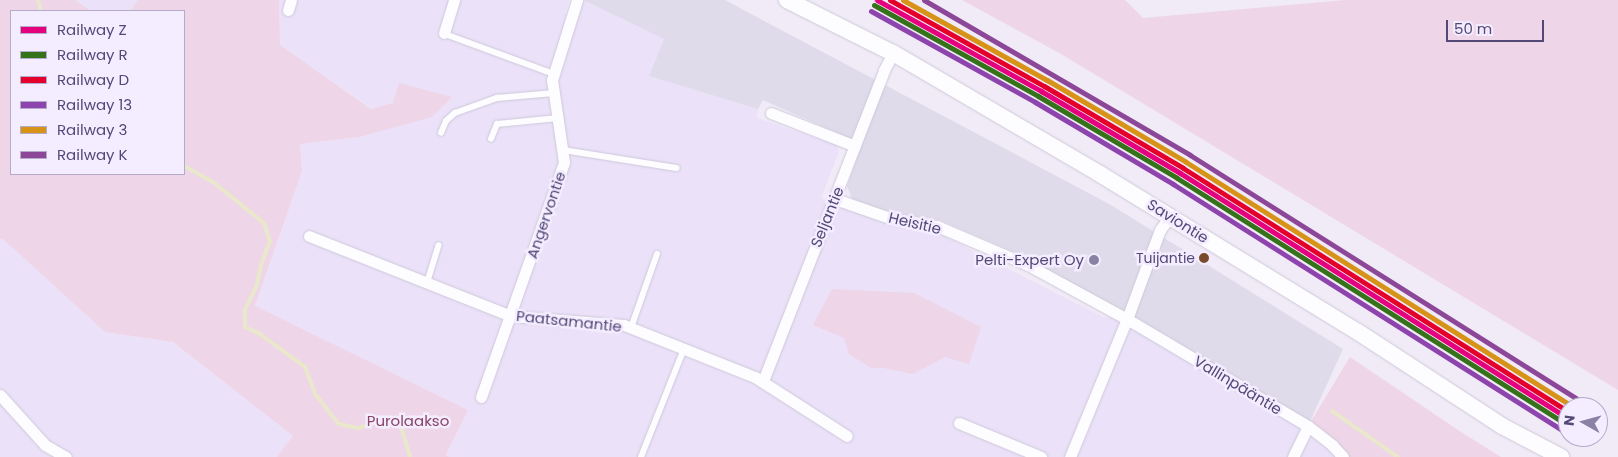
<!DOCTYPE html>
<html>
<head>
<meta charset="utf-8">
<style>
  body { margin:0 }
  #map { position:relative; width:1618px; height:457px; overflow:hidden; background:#f1ebf7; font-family:Poppins,sans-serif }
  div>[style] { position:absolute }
  .residential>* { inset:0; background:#ebe1f9 }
  .industrial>* { inset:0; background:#e0dbeb }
  .green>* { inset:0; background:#eed5e7 }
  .stream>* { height:4px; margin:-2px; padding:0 2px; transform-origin:2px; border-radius:2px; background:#eae8cc }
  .roads { filter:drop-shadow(0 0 1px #cdc9d9) drop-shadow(0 0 1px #cdc9d9) }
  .service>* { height:5.5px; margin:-2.75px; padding:0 2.75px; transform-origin:2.75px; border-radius:2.75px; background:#fdfcfe }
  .minor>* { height:11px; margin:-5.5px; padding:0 5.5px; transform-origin:5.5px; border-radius:5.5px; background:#fdfcfe }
  .secondary>* { height:16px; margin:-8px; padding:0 8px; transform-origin:8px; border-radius:8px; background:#fdfcfe }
  .rail-1>* { height:5px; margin:-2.5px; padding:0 2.5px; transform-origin:2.5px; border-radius:2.5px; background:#e5007d }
  .rail-2>* { height:5px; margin:-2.5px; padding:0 2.5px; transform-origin:2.5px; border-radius:2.5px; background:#357219 }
  .rail-3>* { height:5px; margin:-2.5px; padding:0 2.5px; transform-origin:2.5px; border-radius:2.5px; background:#e4002b }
  .rail-4>* { height:5px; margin:-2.5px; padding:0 2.5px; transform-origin:2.5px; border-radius:2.5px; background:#8e44ad }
  .rail-5>* { height:5px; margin:-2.5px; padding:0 2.5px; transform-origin:2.5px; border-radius:2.5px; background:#d69318 }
  .rail-6>* { height:5px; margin:-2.5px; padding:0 2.5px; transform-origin:2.5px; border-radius:2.5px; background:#8c4799 }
  .dots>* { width:14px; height:14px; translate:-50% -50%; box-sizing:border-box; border:2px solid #f4ecff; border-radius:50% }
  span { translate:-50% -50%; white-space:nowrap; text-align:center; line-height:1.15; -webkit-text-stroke:5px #f4ecff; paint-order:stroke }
  .bus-label { font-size:14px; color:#524977 }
  .right { translate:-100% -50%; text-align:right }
  .street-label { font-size:15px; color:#524977 }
  .poi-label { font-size:15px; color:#524977 }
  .park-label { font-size:15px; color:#894665 }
  .legend { position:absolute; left:10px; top:10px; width:175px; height:165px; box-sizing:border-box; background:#f4ecff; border:1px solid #b3abc9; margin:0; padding:6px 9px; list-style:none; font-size:15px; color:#524977 }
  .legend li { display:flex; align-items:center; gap:10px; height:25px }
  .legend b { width:25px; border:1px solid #b3abc9 }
  .north { position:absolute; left:1558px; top:397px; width:50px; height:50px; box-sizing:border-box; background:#f4ecff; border:1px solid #b3abc9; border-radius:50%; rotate:277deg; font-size:14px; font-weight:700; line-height:20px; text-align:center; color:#524977 }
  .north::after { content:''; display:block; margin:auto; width:18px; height:22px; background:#8a82a4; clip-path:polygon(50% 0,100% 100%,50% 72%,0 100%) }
  .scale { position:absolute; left:1446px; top:20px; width:98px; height:22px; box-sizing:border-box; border:2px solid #524977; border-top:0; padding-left:6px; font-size:15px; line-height:18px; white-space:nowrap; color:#524977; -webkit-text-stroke:4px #f4ecff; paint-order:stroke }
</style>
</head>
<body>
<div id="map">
  <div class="residential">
    <div style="clip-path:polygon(75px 0,138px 0,130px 11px,91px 11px)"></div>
    <div style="clip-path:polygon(279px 0,569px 0,565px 13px,577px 18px,583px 0,664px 39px,649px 76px,758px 109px,757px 118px,837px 145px,839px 152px,821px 198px,887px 224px,936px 232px,1103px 317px,1127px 319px,1308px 426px,1343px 457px,449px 457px,446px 456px,468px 410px,255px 307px,302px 171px,300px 144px,359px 137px,393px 104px,372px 109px,280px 45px)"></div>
    <div style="clip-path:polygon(2px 237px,105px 332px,173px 342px,294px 437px,277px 457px,0 457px,0 239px)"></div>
  </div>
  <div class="industrial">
    <div style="clip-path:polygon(583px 0,725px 0,1111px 205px,1343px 349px,1308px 426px,1112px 306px,1023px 256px,940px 220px,890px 212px,852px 199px,847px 186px,862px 144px,763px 100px,758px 109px,649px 76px,664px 39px)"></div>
  </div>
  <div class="green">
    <div style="clip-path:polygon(0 0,75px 0,91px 11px,11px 11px,11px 174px,184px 174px,184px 11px,130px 11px,138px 0,279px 0,280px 45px,371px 109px,393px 103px,399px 83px,452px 97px,432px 117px,359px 137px,300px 144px,302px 171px,255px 306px,468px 410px,446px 455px,449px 457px,277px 457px,293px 436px,173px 342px,105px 332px,2px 238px,0 239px)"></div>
    <div style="clip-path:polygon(962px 0,1125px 0,1143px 18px,1345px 0,1618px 0,1618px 390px,1061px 54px)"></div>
    <div style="clip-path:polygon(832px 289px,914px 293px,981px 327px,969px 364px,945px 357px,913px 374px,884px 368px,871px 368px,849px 354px,844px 338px,813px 325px)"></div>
    <div style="clip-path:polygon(1350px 357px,1461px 432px,1501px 457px,1343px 457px,1308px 426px)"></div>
  </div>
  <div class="stream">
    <div style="left:38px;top:0;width:11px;rotate:75deg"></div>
    <div style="left:184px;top:166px;width:33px;rotate:29deg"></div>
    <div style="left:213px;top:182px;width:65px;rotate:38.8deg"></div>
    <div style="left:264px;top:223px;width:19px;rotate:72deg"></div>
    <div style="left:270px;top:241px;width:26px;rotate:111deg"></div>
    <div style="left:261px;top:265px;width:20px;rotate:101deg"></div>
    <div style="left:257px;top:285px;width:28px;rotate:116deg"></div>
    <div style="left:245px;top:310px;width:17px;rotate:90deg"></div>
    <div style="left:245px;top:327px;width:17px;rotate:25deg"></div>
    <div style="left:260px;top:334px;width:56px;rotate:36.3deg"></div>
    <div style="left:305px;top:367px;width:30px;rotate:69deg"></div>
    <div style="left:316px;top:395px;width:37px;rotate:52deg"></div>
    <div style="left:339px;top:424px;width:19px;rotate:12deg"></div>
    <div style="left:358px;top:428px;width:22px;rotate:-16deg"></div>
    <div style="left:379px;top:422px;width:23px;rotate:13deg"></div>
    <div style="left:401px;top:427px;width:31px;rotate:73deg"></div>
    <div style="left:1332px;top:411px;width:80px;rotate:34.9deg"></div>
  </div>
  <div class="roads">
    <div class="service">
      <div style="left:448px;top:35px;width:113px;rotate:20.2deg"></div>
      <div style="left:441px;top:133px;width:13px;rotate:-67deg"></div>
      <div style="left:446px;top:121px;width:12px;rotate:-42deg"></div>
      <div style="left:455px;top:113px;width:45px;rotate:-19.7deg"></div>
      <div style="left:497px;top:98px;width:57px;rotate:-5deg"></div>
      <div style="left:491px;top:139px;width:16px;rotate:-68deg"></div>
      <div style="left:497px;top:124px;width:61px;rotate:-5.6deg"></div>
      <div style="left:563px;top:150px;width:115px;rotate:9deg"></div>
      <div style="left:427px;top:283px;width:39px;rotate:-73deg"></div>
      <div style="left:631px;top:328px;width:78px;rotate:-70.6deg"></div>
      <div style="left:641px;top:457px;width:116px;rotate:-68.3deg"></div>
    </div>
    <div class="minor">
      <div style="left:288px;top:10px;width:10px;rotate:-73deg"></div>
      <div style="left:444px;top:33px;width:34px;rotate:-73deg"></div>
      <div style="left:771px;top:113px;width:90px;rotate:21.4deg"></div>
      <div style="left:835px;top:199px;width:58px;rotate:19.1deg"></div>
      <div style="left:890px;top:218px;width:48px;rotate:9.7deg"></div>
      <div style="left:937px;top:226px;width:99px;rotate:23.2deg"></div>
      <div style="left:1028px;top:265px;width:113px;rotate:28.6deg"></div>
      <div style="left:1127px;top:319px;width:210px;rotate:30.6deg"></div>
      <div style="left:1308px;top:426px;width:31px;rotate:38deg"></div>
      <div style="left:1332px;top:445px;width:16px;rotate:47deg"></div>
      <div style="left:309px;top:236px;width:217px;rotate:21.6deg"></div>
      <div style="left:511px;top:316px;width:113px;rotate:4.6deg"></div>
      <div style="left:624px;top:325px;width:141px;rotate:21.7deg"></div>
      <div style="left:755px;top:377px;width:109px;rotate:32.7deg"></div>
      <div style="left:763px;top:381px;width:334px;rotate:-68.7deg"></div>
      <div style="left:884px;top:70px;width:19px;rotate:-62deg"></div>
      <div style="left:0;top:395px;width:67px;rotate:48deg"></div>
      <div style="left:45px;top:445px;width:24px;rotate:30deg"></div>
      <div style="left:481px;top:397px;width:249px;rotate:-70.5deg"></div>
      <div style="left:564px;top:162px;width:83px;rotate:-98.3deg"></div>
      <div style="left:552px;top:80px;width:84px;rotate:-72.6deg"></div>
      <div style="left:959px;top:423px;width:89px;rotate:22.5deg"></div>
      <div style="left:1070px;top:457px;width:149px;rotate:-67.6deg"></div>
      <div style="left:1127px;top:319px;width:95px;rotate:-69.7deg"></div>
      <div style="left:1160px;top:230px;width:17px;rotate:-54deg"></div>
      <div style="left:1293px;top:457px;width:34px;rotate:-64deg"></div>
    </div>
    <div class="secondary">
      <div style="left:787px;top:0;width:119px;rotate:26.6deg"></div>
      <div style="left:893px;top:53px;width:240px;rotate:30.3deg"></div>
      <div style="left:1100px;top:174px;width:303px;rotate:31.5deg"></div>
      <div style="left:1358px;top:332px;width:172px;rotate:33.1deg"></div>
      <div style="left:1502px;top:426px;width:67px;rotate:27.7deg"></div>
    </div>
  </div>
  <div class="rail-1">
    <div style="left:877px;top:0;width:188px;rotate:29deg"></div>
    <div style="left:1041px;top:91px;width:161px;rotate:30.5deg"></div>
    <div style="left:1180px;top:173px;width:459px;rotate:32.3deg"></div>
  </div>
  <div class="rail-2">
    <div style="left:874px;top:5px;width:188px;rotate:29deg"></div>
    <div style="left:1038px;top:96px;width:161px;rotate:30.5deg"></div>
    <div style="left:1177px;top:178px;width:459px;rotate:32.3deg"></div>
  </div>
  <div class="rail-3">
    <div style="left:890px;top:0;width:176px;rotate:29.2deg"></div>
    <div style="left:1044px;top:86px;width:161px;rotate:30.5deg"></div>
    <div style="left:1183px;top:168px;width:455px;rotate:32.3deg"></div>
  </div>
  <div class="rail-4">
    <div style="left:871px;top:11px;width:188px;rotate:29deg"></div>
    <div style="left:1035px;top:102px;width:161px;rotate:30.7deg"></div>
    <div style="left:1173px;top:184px;width:459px;rotate:32.3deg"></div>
  </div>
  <div class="rail-5">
    <div style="left:903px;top:0;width:165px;rotate:29.1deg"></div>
    <div style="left:1047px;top:80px;width:161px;rotate:30.5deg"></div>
    <div style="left:1186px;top:162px;width:459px;rotate:32.3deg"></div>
  </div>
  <div class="rail-6">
    <div style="left:924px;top:0;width:308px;rotate:30.2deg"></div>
    <div style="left:1190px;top:155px;width:473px;rotate:32.2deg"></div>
  </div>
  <div class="dots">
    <div style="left:1204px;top:258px;background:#7a4b2a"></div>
    <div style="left:1094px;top:260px;background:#8a82a4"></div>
  </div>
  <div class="bus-label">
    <span class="right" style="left:1195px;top:258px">Tuijantie</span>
  </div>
  <div class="street-label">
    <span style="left:546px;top:215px;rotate:-71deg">Angervontie</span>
    <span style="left:827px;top:217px;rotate:-68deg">Seljantie</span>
    <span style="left:1178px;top:221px;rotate:32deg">Saviontie</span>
    <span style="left:915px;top:223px;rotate:13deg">Heisitie</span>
    <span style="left:569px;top:321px;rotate:6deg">Paatsamantie</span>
    <span style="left:1238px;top:385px;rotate:31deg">Vallinpääntie</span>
  </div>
  <div class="poi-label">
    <span class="right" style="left:1084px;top:260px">Pelti-Expert Oy</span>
  </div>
  <div class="park-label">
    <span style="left:408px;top:421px">Purolaakso</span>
  </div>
  <ul class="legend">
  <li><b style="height:6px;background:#e5007d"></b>Railway Z</li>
  <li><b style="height:6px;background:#357219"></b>Railway R</li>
  <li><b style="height:6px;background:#e4002b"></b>Railway D</li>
  <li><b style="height:6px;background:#8e44ad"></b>Railway 13</li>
  <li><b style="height:6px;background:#d69318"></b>Railway 3</li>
  <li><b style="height:6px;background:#8c4799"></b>Railway K</li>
  </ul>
  <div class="north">N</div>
  <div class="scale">50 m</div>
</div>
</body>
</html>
